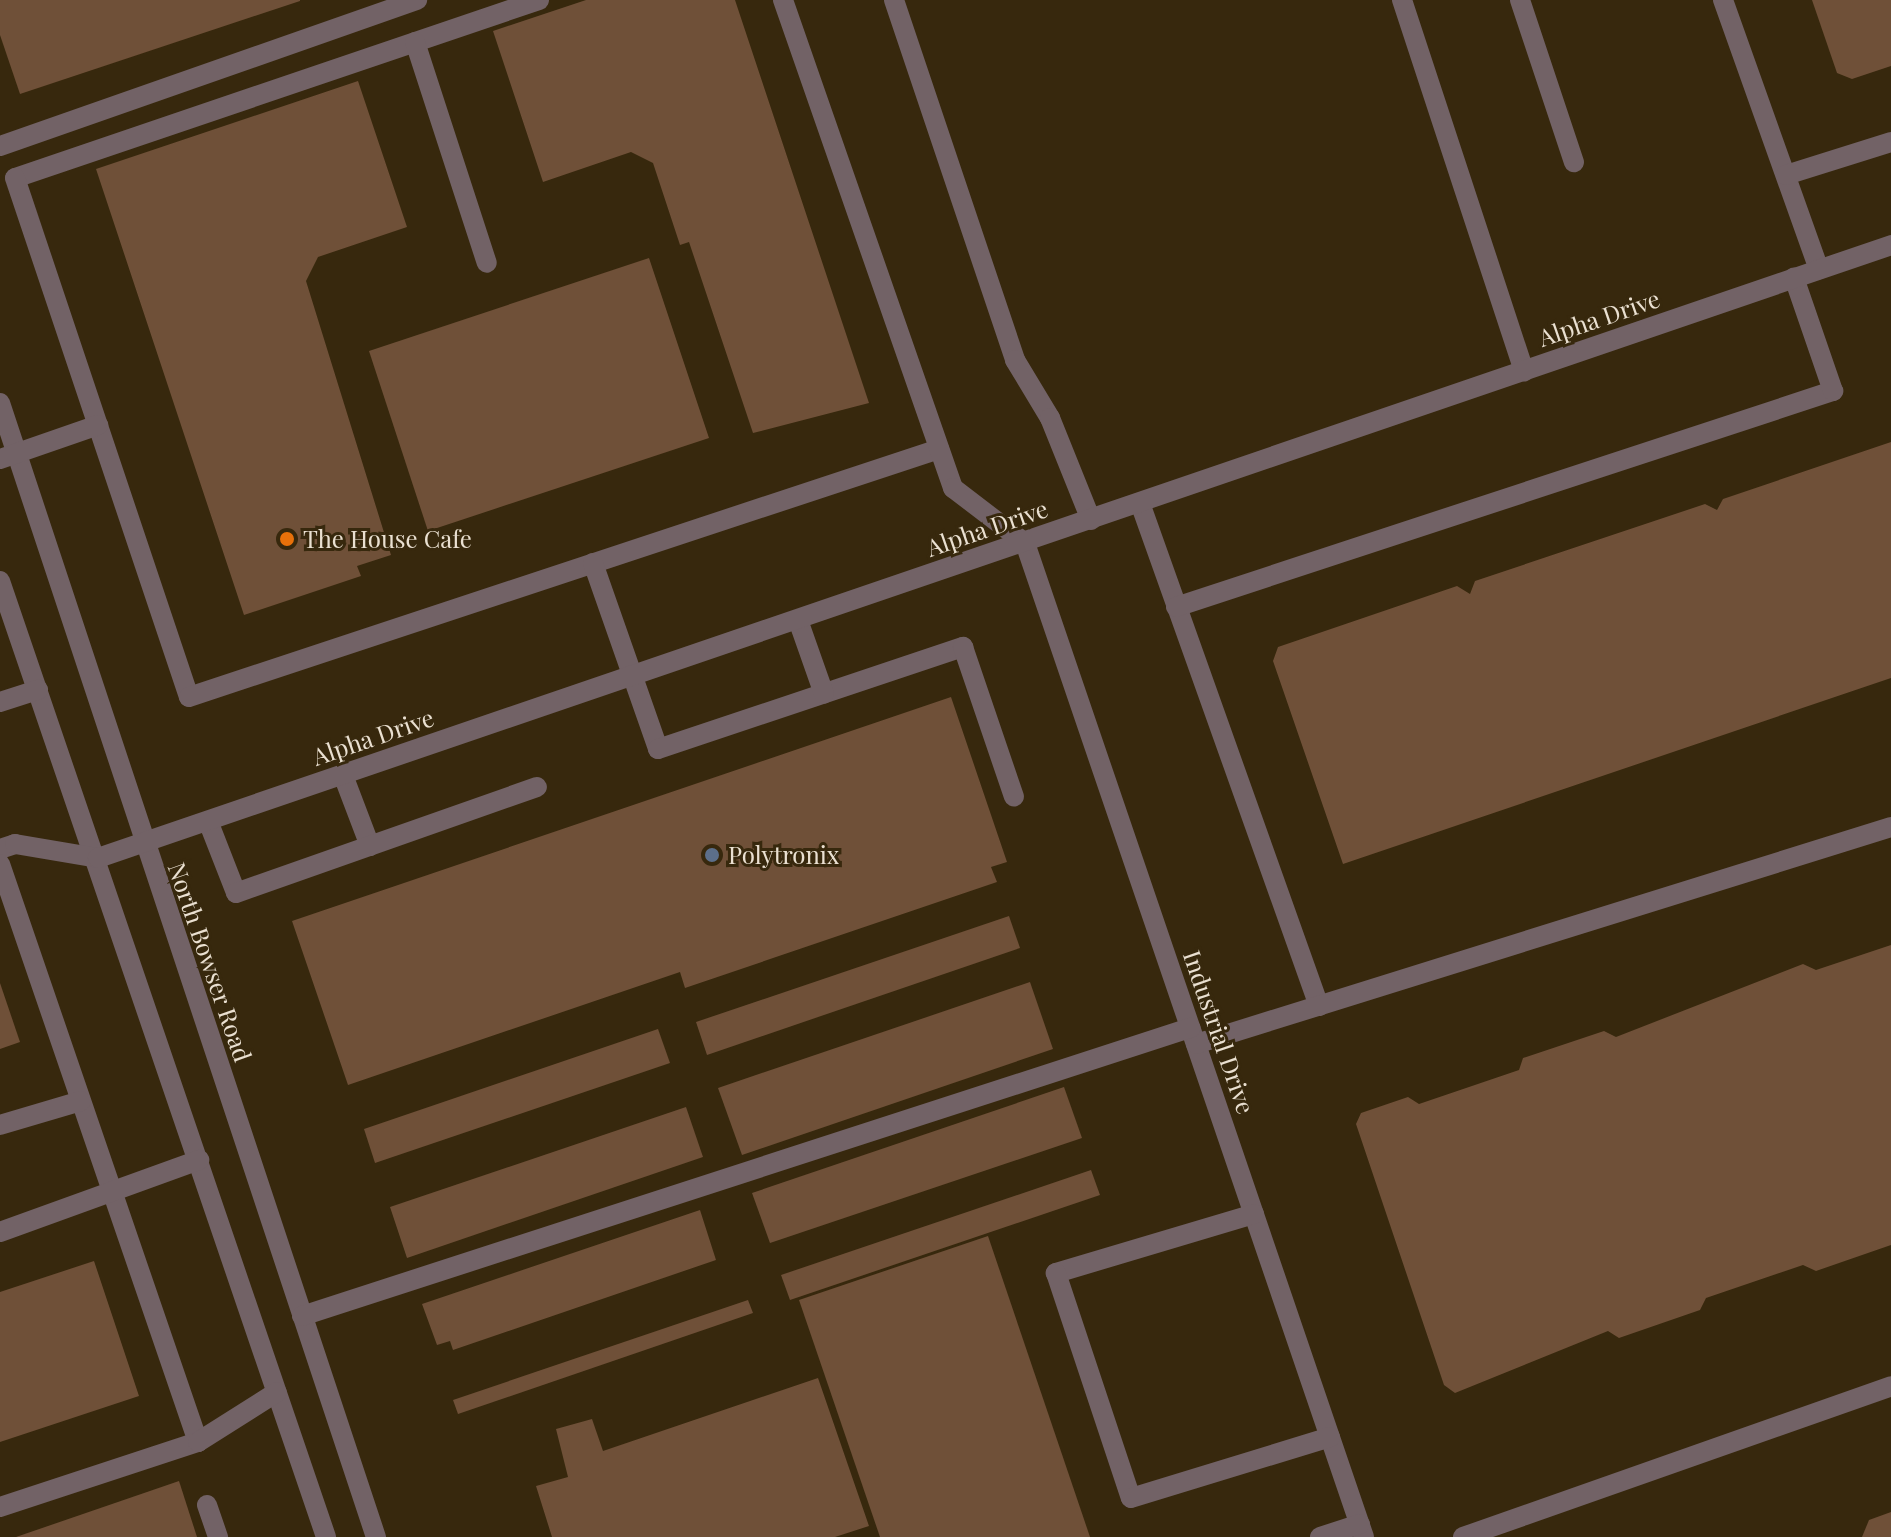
<!DOCTYPE html>
<html>
<head>
<meta charset="utf-8">
<style>
  body { margin:0 }
  #map { position:relative; width:1891px; height:1537px; overflow:hidden; background:#37280d; font-family:"Playfair Display",serif }
  div>[style] { position:absolute }
  .building>* { inset:0; background:#6f5038 }
  .minor>* { height:20px; margin:-10px; padding:0 10px; transform-origin:10px; border-radius:10px; background:#726266 }
  .dots>* { width:22px; height:22px; translate:-50% -50%; box-sizing:border-box; border:4px solid #37280d; border-radius:50% }
  span { translate:-50% -50%; white-space:nowrap; text-align:center; line-height:1.15; -webkit-text-stroke:6px #37280d; paint-order:stroke }
  .street-label { font-size:24px; color:#eae0d1 }
  .poi-label { font-size:24px; color:#eae0d1 }
  .left { translate:0 -50%; text-align:left }
</style>
</head>
<body>
<div id="map">
  <div class="building">
    <div style="clip-path:polygon(0 0,300px 0,300px 1px,20px 94px,0 35px)"></div>
    <div style="clip-path:polygon(586px 0,735px 0,869px 403px,753px 433px,689px 242px,680px 245px,653px 163px,631px 152px,543px 182px,493px 31px)"></div>
    <div style="clip-path:polygon(1812px 0,1891px 0,1891px 66px,1852px 79px,1837px 73px)"></div>
    <div style="clip-path:polygon(358px 81px,407px 227px,318px 257px,306px 281px,391px 555px,357px 566px,361px 576px,244px 615px,96px 169px)"></div>
    <div style="clip-path:polygon(649px 258px,709px 438px,428px 531px,369px 351px)"></div>
    <div style="clip-path:polygon(1891px 442px,1891px 678px,1343px 864px,1273px 661px,1278px 647px,1457px 586px,1470px 594px,1475px 581px,1705px 504px,1717px 510px,1723px 499px)"></div>
    <div style="clip-path:polygon(951px 697px,1007px 862px,991px 867px,997px 882px,685px 988px,680px 972px,348px 1085px,292px 921px)"></div>
    <div style="clip-path:polygon(1009px 916px,1020px 948px,707px 1055px,696px 1022px)"></div>
    <div style="clip-path:polygon(1891px 945px,1891px 1245px,1816px 1271px,1803px 1265px,1706px 1298px,1700px 1310px,1619px 1338px,1608px 1331px,1455px 1393px,1444px 1385px,1356px 1124px,1361px 1113px,1408px 1097px,1419px 1104px,1519px 1070px,1523px 1058px,1604px 1031px,1616px 1037px,1803px 964px,1816px 970px)"></div>
    <div style="clip-path:polygon(1030px 982px,1053px 1049px,742px 1155px,718px 1088px)"></div>
    <div style="clip-path:polygon(0 983px,20px 1042px,0 1049px)"></div>
    <div style="clip-path:polygon(658px 1029px,670px 1063px,375px 1163px,364px 1129px)"></div>
    <div style="clip-path:polygon(1064px 1087px,1082px 1138px,770px 1243px,752px 1193px)"></div>
    <div style="clip-path:polygon(686px 1107px,703px 1157px,407px 1258px,390px 1207px)"></div>
    <div style="clip-path:polygon(1091px 1170px,1100px 1195px,790px 1300px,781px 1275px)"></div>
    <div style="clip-path:polygon(700px 1210px,716px 1260px,453px 1350px,450px 1341px,437px 1345px,422px 1304px)"></div>
    <div style="clip-path:polygon(988px 1236px,1090px 1537px,880px 1537px,799px 1300px)"></div>
    <div style="clip-path:polygon(94px 1261px,139px 1396px,0 1442px,0 1292px)"></div>
    <div style="clip-path:polygon(748px 1300px,753px 1313px,458px 1414px,453px 1400px)"></div>
    <div style="clip-path:polygon(818px 1378px,869px 1526px,835px 1537px,552px 1537px,536px 1486px,568px 1477px,556px 1429px,592px 1419px,603px 1451px)"></div>
    <div style="clip-path:polygon(179px 1481px,197px 1537px,16px 1537px)"></div>
    <div style="clip-path:polygon(1891px 1512px,1891px 1537px,1862px 1537px,1869px 1520px)"></div>
  </div>
  <div class="minor">
    <div style="left:539px;top:0;width:553px;rotate:161.24deg"></div>
    <div style="left:15px;top:178px;width:547px;rotate:71.47deg"></div>
    <div style="left:189px;top:697px;width:790px;rotate:-18.3deg"></div>
    <div style="left:783px;top:0;width:517px;rotate:70.79deg"></div>
    <div style="left:953px;top:488px;width:91px;rotate:37.4deg"></div>
    <div style="left:1025px;top:543px;width:1050px;rotate:71.17deg"></div>
    <div style="left:894px;top:0;width:380px;rotate:71.4deg"></div>
    <div style="left:1015px;top:360px;width:68px;rotate:58.9deg"></div>
    <div style="left:1050px;top:418px;width:110px;rotate:68.1deg"></div>
    <div style="left:1402px;top:0;width:391px;rotate:71.8deg"></div>
    <div style="left:1520px;top:0;width:171px;rotate:71.6deg"></div>
    <div style="left:1723px;top:0;width:286px;rotate:70.4deg"></div>
    <div style="left:415px;top:42px;width:232px;rotate:72deg"></div>
    <div style="left:0;top:146px;width:442px;rotate:-19.3deg"></div>
    <div style="left:1786px;top:175px;width:110px;rotate:-17.4deg"></div>
    <div style="left:0;top:403px;width:1195px;rotate:71.66deg"></div>
    <div style="left:0;top:459px;width:104px;rotate:-19.1deg"></div>
    <div style="left:1140px;top:503px;width:534px;rotate:70.41deg"></div>
    <div style="left:593px;top:563px;width:197px;rotate:70.7deg"></div>
    <div style="left:658px;top:749px;width:322px;rotate:-18.5deg"></div>
    <div style="left:963px;top:647px;width:158px;rotate:71.2deg"></div>
    <div style="left:0;top:581px;width:1010px;rotate:71.17deg"></div>
    <div style="left:1176px;top:607px;width:692px;rotate:-18.2deg"></div>
    <div style="left:1833px;top:391px;width:120px;rotate:-109deg"></div>
    <div style="left:798px;top:620px;width:78px;rotate:70.6deg"></div>
    <div style="left:0;top:702px;width:40px;rotate:-18deg"></div>
    <div style="left:343px;top:775px;width:76px;rotate:69.2deg"></div>
    <div style="left:208px;top:821px;width:77px;rotate:68.7deg"></div>
    <div style="left:236px;top:893px;width:319px;rotate:-19.4deg"></div>
    <div style="left:0;top:849px;width:16px;rotate:-18deg"></div>
    <div style="left:15px;top:844px;width:84px;rotate:9.6deg"></div>
    <div style="left:98px;top:858px;width:1895px;rotate:-18.87deg"></div>
    <div style="left:0;top:864px;width:611px;rotate:71.09deg"></div>
    <div style="left:1196px;top:1044px;width:728px;rotate:-17.34deg"></div>
    <div style="left:0;top:1125px;width:84px;rotate:-16.5deg"></div>
    <div style="left:1254px;top:1214px;width:207px;rotate:163.4deg"></div>
    <div style="left:1056px;top:1273px;width:237px;rotate:71.6deg"></div>
    <div style="left:1131px;top:1498px;width:208px;rotate:-17deg"></div>
    <div style="left:0;top:1232px;width:212px;rotate:-19.9deg"></div>
    <div style="left:302px;top:1316px;width:934px;rotate:-17.97deg"></div>
    <div style="left:207px;top:1505px;width:34px;rotate:71deg"></div>
    <div style="left:0;top:1507px;width:208px;rotate:-18.2deg"></div>
    <div style="left:198px;top:1442px;width:93px;rotate:-32.3deg"></div>
    <div style="left:1320px;top:1537px;width:42px;rotate:-18deg"></div>
    <div style="left:1463px;top:1537px;width:454px;rotate:-19.4deg"></div>
  </div>
  <div class="dots">
    <div style="left:287px;top:539px;background:#e8710a"></div>
    <div style="left:712px;top:855px;background:#5c6f8a"></div>
  </div>
  <div class="street-label">
    <span style="left:1599px;top:318px;rotate:-19deg">Alpha Drive</span>
    <span style="left:987px;top:528px;rotate:-19deg">Alpha Drive</span>
    <span style="left:373px;top:737px;rotate:-19deg">Alpha Drive</span>
    <span style="left:210px;top:962px;rotate:71deg">North Bowser Road</span>
    <span style="left:1219px;top:1032px;rotate:71deg">Industrial Drive</span>
  </div>
  <div class="poi-label">
    <span class="left" style="left:303px;top:539px">The House Cafe</span>
    <span class="left" style="left:728px;top:855px">Polytronix</span>
  </div>
</div>
</body>
</html>
